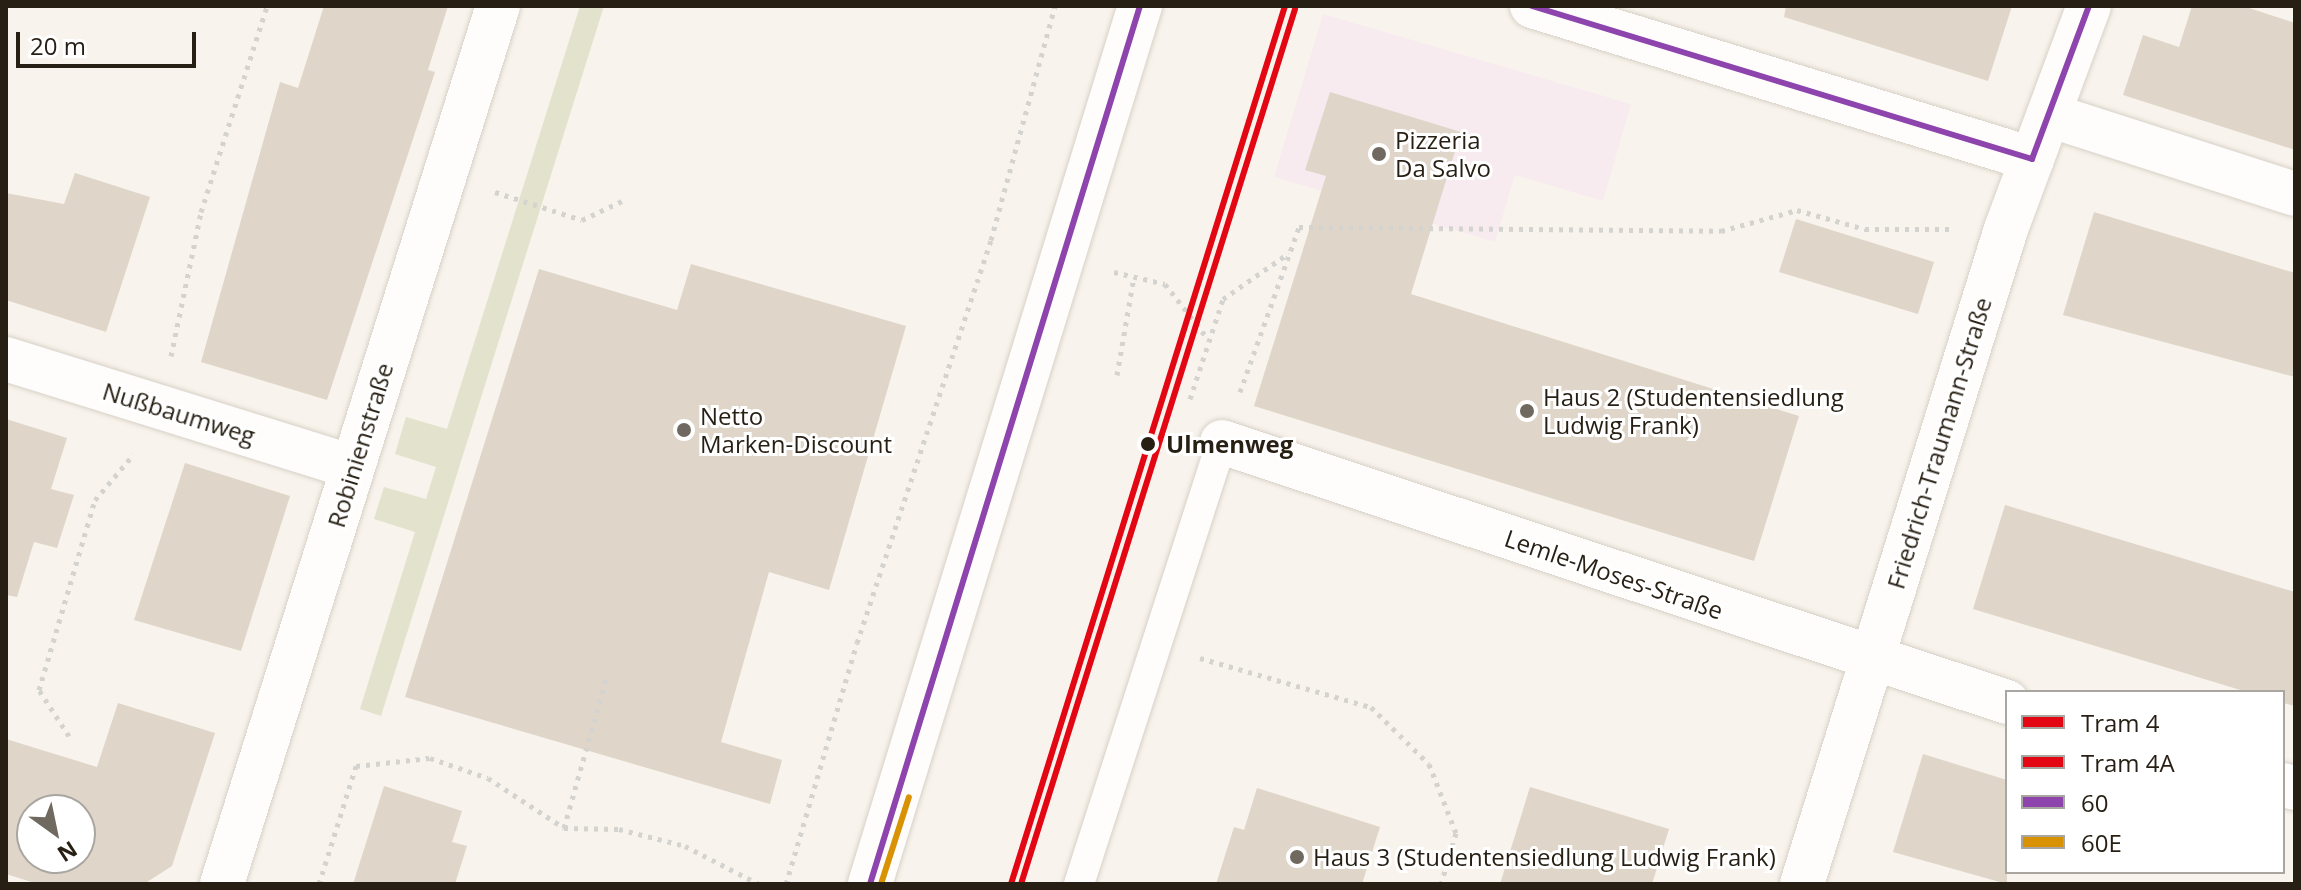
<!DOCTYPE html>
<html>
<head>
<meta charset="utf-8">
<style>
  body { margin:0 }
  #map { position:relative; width:2301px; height:890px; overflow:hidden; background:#f8f3ec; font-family:"Open Sans",sans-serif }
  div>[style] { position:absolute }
  .commercial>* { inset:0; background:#f8ebf0 }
  .green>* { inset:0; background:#e3e2cc }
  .building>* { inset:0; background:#dfd6c9 }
  .path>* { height:5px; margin-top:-2.5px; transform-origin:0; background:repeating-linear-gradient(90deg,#d4d3d0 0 4px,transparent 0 10px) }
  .roads { filter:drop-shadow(0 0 2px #d7d1c7) drop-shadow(0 0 2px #d7d1c7) }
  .lane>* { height:30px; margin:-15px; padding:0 15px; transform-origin:15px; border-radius:15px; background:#fefdfc }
  .street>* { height:44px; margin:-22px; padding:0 22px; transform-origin:22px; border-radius:22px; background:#fefdfc }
  .secondary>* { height:44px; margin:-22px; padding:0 22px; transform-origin:22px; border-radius:22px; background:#fefdfc }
  .bus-1>* { height:6px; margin:-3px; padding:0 3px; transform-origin:3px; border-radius:3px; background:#8e44ad }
  .bus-2>* { height:6px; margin:-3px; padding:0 3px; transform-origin:3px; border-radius:3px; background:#d89203 }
  .tram-1>* { height:6px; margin:-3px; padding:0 3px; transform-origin:3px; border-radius:3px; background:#e30613 }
  .tram-2>* { height:6px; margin:-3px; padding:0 3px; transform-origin:3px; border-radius:3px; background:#e30613 }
  .dots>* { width:22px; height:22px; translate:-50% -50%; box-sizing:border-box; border:4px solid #fff; border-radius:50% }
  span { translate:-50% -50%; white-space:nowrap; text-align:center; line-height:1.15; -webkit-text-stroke:6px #fff; paint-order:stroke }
  .poi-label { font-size:24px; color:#271f13 }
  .left { translate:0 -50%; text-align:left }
  .street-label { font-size:24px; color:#271f13 }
  .stop-label { font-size:24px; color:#271f13; font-weight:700 }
  .frame { position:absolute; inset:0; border:8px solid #271f13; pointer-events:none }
  .legend { position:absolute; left:2005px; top:690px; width:280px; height:184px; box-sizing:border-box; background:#fff; border:2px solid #a9a5a1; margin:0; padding:10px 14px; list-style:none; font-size:24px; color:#271f13 }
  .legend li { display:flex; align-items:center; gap:16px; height:40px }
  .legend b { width:40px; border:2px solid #a9a5a1 }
  .north { position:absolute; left:16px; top:794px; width:80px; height:80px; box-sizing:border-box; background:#fff; border:2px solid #a9a5a1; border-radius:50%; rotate:147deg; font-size:22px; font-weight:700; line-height:32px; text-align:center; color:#271f13 }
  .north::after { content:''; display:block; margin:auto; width:28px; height:36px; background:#70695f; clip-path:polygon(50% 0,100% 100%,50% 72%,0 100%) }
  .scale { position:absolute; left:16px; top:32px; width:180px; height:36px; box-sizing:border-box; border:4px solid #271f13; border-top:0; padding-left:10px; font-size:24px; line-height:28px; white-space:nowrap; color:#271f13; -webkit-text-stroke:6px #fff; paint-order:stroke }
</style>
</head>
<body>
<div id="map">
  <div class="commercial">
    <div style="clip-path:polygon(1323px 14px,1631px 104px,1603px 201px,1515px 175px,1495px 242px,1274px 177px)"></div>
  </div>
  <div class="green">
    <div style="clip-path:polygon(580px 6px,604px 6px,381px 716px,360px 709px,415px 532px,374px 519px,384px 487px,426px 499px,436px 467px,395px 454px,406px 417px,447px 429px)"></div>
  </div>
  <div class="building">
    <div style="clip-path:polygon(324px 6px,448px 6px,428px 70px,435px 72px,327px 400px,201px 362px,280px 82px,298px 88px)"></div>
    <div style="clip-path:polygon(1786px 6px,2012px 6px,1988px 81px,1784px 17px)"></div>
    <div style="clip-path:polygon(2192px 6px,2243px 6px,2295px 23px,2295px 150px,2123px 95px,2143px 35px,2179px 47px)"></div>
    <div style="clip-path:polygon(1330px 92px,1461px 132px,1411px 294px,1799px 416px,1754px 561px,1254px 406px,1326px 176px,1305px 170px)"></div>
    <div style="clip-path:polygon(75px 173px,150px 197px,106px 332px,6px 300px,6px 193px,64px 204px)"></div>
    <div style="clip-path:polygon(2094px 212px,2295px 273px,2295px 377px,2063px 315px)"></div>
    <div style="clip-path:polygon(1796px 219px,1934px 262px,1918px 314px,1779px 272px)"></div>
    <div style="clip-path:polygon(691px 264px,906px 326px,829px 590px,769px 572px,721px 742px,782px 760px,770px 804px,405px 697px,539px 269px,677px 310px)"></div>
    <div style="clip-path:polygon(6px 419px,67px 438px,51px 489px,74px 495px,57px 548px,34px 542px,17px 597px,6px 595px)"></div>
    <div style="clip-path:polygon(185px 463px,290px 496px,241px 651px,134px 620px)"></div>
    <div style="clip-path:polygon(2005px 505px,2295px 592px,2295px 706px,2283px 703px,2283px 692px,2247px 692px,1973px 609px)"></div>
    <div style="clip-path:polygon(evenodd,118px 703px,215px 733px,172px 866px,144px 884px,38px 884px,6px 874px,6px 739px,97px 767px,118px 703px,32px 810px,80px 810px,80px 858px,32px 858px,32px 810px)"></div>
    <div style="clip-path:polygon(1923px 754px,2007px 780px,2007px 884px,1893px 852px)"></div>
    <div style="clip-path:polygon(384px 786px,462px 811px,452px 842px,467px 846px,455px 884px,353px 884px)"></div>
    <div style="clip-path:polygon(1530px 787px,1669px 829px,1652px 884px,1500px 884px)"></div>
    <div style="clip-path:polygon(1257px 788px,1380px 827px,1362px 884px,1216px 884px,1234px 827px,1244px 830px)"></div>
  </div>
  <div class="path">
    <div style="left:495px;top:192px;width:91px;rotate:17.8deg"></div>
    <div style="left:582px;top:220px;width:49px;rotate:-25.5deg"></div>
    <div style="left:1114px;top:272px;width:52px;rotate:13.2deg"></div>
    <div style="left:1165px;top:284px;width:70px;rotate:52deg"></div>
    <div style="left:171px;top:356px;width:147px;rotate:-78.2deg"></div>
    <div style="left:201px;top:212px;width:216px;rotate:-72.2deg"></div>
    <div style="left:1117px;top:375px;width:99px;rotate:-80.2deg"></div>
    <div style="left:1240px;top:392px;width:175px;rotate:-70.3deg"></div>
    <div style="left:1299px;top:227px;width:422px;rotate:0.5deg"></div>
    <div style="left:1721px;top:231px;width:79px;rotate:-15.4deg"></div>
    <div style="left:1797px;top:210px;width:71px;rotate:15.6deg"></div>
    <div style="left:1865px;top:229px;width:87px"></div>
    <div style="left:1190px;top:399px;width:105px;rotate:-71.7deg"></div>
    <div style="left:1223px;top:299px;width:80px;rotate:-34.9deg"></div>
    <div style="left:1200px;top:658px;width:178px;rotate:16deg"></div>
    <div style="left:1371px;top:707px;width:81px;rotate:44.5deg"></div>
    <div style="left:1429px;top:764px;width:74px;rotate:68.6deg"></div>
    <div style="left:1456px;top:833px;width:53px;rotate:106.4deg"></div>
    <div style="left:69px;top:736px;width:55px;rotate:-123.1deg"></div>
    <div style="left:39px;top:690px;width:198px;rotate:-73.6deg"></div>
    <div style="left:95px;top:500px;width:60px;rotate:-49.7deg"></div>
    <div style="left:564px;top:828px;width:158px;rotate:-74.2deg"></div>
    <div style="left:319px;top:884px;width:124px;rotate:-72.6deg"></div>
    <div style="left:356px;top:766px;width:74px;rotate:-6.2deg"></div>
    <div style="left:430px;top:758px;width:61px;rotate:19deg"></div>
    <div style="left:488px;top:778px;width:91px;rotate:33.3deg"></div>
    <div style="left:564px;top:828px;width:55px;rotate:1deg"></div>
    <div style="left:619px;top:829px;width:68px;rotate:14.4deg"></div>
    <div style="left:685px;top:846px;width:83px;rotate:27.2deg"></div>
    <div style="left:786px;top:884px;width:251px;rotate:-73.6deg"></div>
    <div style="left:857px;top:643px;width:425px;rotate:-71.6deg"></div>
    <div style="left:991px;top:240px;width:243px;rotate:-74.7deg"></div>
  </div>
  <div class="roads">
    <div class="lane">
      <div style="left:1079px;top:884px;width:465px;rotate:-72.1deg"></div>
    </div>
    <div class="street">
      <div style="left:1532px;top:6px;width:523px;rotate:17.01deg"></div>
      <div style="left:2049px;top:115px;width:258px;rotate:17.8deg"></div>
      <div style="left:6px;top:359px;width:363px;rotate:17.3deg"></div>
      <div style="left:1222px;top:442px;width:827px;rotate:18.33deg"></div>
      <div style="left:2283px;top:785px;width:12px;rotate:14deg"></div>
      <div style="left:222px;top:884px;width:920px;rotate:-72.55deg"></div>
      <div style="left:1802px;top:884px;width:686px;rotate:-72.7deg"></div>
      <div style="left:2006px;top:229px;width:238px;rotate:-69.6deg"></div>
    </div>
    <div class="secondary">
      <div style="left:870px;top:884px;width:919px;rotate:-72.91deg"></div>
    </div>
  </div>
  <div class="bus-1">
    <div style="left:1532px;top:6px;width:523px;rotate:17.01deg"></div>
    <div style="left:2032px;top:159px;width:163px;rotate:-69.6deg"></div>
    <div style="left:870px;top:884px;width:919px;rotate:-72.91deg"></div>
  </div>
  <div class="bus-2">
    <div style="left:881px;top:884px;width:91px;rotate:-72.2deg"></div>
  </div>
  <div class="tram-1">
    <div style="left:1011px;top:884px;width:920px;rotate:-72.67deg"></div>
  </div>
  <div class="tram-2">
    <div style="left:1021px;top:884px;width:917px;rotate:-72.61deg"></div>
  </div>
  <div class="dots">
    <div style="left:1379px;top:154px;background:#70695f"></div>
    <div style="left:1527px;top:411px;background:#70695f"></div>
    <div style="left:684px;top:430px;background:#70695f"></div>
    <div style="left:1148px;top:444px;background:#271f13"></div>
    <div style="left:1297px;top:857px;background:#70695f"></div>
  </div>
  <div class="poi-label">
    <span class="left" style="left:1395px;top:154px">Pizzeria<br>Da Salvo</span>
    <span class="left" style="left:1543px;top:411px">Haus 2 (Studentensiedlung<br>Ludwig Frank)</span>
    <span class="left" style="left:700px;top:430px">Netto<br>Marken-Discount</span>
    <span class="left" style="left:1313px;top:857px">Haus 3 (Studentensiedlung Ludwig Frank)</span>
  </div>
  <div class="street-label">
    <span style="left:179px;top:413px;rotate:17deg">Nußbaumweg</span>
    <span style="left:1939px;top:443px;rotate:-73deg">Friedrich-Traumann-Straße</span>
    <span style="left:360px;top:445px;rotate:-73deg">Robinienstraße</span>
    <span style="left:1614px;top:574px;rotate:19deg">Lemle-Moses-Straße</span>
  </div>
  <div class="stop-label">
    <span class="left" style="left:1166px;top:444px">Ulmenweg</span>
  </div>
  <div class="frame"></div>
  <ul class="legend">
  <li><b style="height:10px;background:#e30613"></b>Tram 4</li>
  <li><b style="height:10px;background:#e30613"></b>Tram 4A</li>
  <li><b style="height:10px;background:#8e44ad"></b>60</li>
  <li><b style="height:10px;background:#d89203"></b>60E</li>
  </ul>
  <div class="north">N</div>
  <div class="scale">20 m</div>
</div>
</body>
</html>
